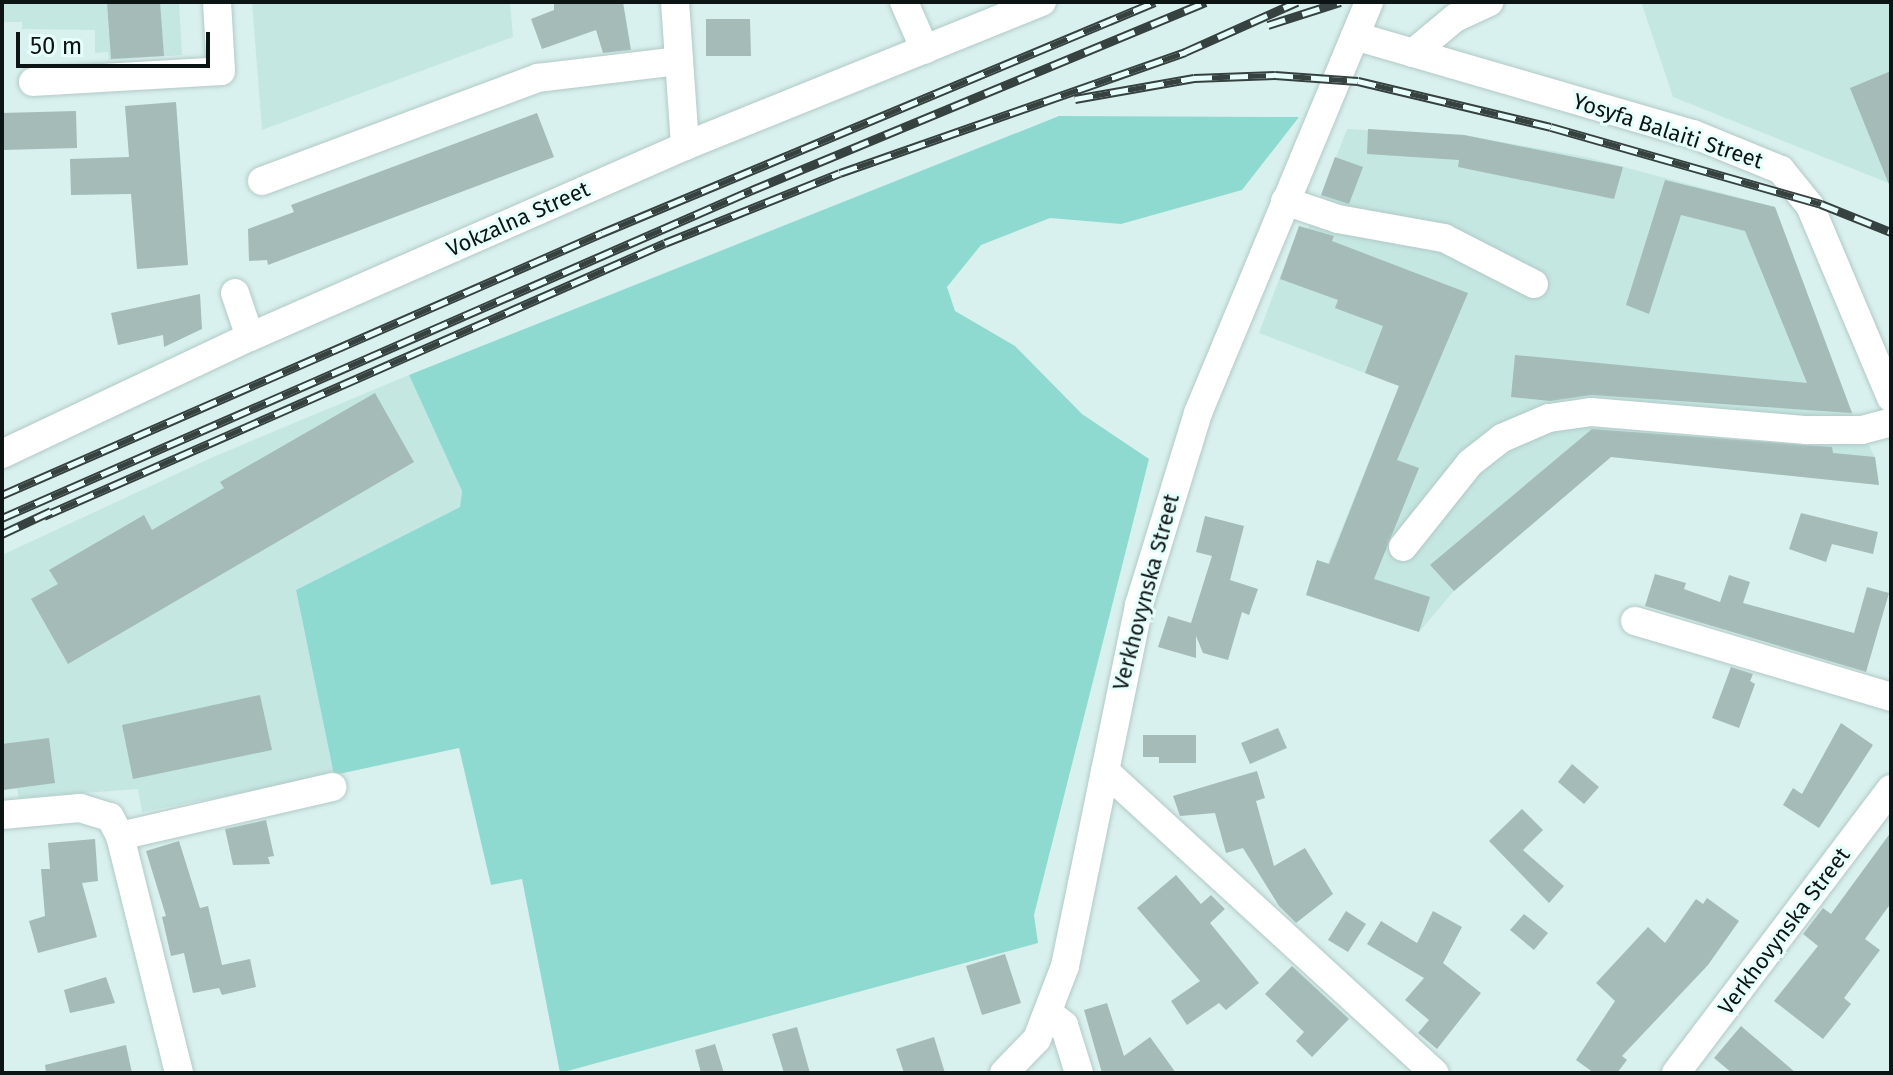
<!DOCTYPE html>
<html>
<head>
<meta charset="utf-8">
<style>
  body { margin:0 }
  #map { position:relative; width:1893px; height:1075px; overflow:hidden; background:#d9f1ee; font-family:"Fira Sans",sans-serif }
  div>[style] { position:absolute }
  .built>* { inset:0; background:#c5e7e2 }
  .green>* { inset:0; background:#8fdad0 }
  .building>* { inset:0; background:#a4bbb8 }
  .roads { filter:drop-shadow(0 0 2px #b2c9c6) drop-shadow(0 0 2px #b2c9c6) }
  .minor>* { height:28px; margin:-14px; padding:0 14px; transform-origin:14px; border-radius:14px; background:#fff }
  .rail>* { height:9px; margin-top:-4.5px; transform-origin:0; background:repeating-linear-gradient(90deg,#e7fffb 0 18px,#364240 0 36px); box-sizing:border-box; border-block:2px solid #364240 }
  span { translate:-50% -50%; white-space:nowrap; text-align:center; line-height:1.15; -webkit-text-stroke:6px #e7fffb; paint-order:stroke }
  .street-label { font-size:22px; color:#0d1514 }
  .frame { position:absolute; inset:0; border:4px solid #0d1514; pointer-events:none }
  .scale { position:absolute; left:16px; top:32px; width:194px; height:36px; box-sizing:border-box; border:4px solid #0d1514; border-top:0; padding-left:10px; font-size:24px; line-height:28px; white-space:nowrap; color:#0d1514; -webkit-text-stroke:6px #e7fffb; paint-order:stroke }
</style>
</head>
<body>
<div id="map">
  <div class="built">
    <div style="clip-path:polygon(2px 2px,179px 2px,182px 55px,109px 60px,108px 52px,95px 53px,95px 30px,22px 29px,22px 22px,2px 22px)"></div>
    <div style="clip-path:polygon(252px 2px,510px 2px,513px 37px,262px 130px)"></div>
    <div style="clip-path:polygon(1641px 2px,1891px 2px,1891px 184px,1673px 97px)"></div>
    <div style="clip-path:polygon(1347px 129px,1464px 135px,1586px 157px,1775px 207px,1853px 415px,1875px 457px,1879px 485px,1611px 457px,1454px 591px,1419px 632px,1306px 595px,1317px 560px,1328px 563px,1399px 386px,1259px 333px,1299px 226px,1308px 229px)"></div>
    <div style="clip-path:polygon(409px 375px,462px 491px,460px 507px,296px 590px,334px 775px,142px 812px,138px 789px,19px 798px,17px 789px,2px 790px,2px 555px,213px 457px)"></div>
  </div>
  <div class="green">
    <div style="clip-path:polygon(1059px 116px,1299px 117px,1242px 190px,1121px 224px,1050px 218px,981px 245px,947px 287px,955px 311px,1015px 346px,1082px 414px,1149px 459px,1034px 915px,1038px 943px,560px 1073px,522px 879px,491px 885px,459px 748px,334px 775px,296px 590px,460px 507px,462px 491px,409px 375px)"></div>
  </div>
  <div class="building">
    <div style="clip-path:polygon(107px 2px,160px 2px,164px 56px,111px 59px)"></div>
    <div style="clip-path:polygon(554px 2px,623px 2px,631px 50px,603px 53px,596px 30px,542px 49px,531px 19px,554px 10px)"></div>
    <div style="clip-path:polygon(706px 19px,750px 19px,751px 56px,706px 56px)"></div>
    <div style="clip-path:polygon(1891px 71px,1891px 187px,1890px 187px,1850px 88px)"></div>
    <div style="clip-path:polygon(176px 102px,188px 265px,137px 269px,131px 194px,71px 195px,70px 159px,129px 157px,125px 106px)"></div>
    <div style="clip-path:polygon(76px 111px,77px 148px,2px 150px,2px 113px)"></div>
    <div style="clip-path:polygon(537px 113px,554px 157px,268px 265px,267px 260px,249px 261px,248px 229px,294px 212px,291px 205px)"></div>
    <div style="clip-path:polygon(1368px 129px,1464px 135px,1623px 167px,1614px 199px,1458px 167px,1459px 160px,1367px 154px)"></div>
    <div style="clip-path:polygon(1335px 157px,1363px 167px,1349px 204px,1321px 195px)"></div>
    <div style="clip-path:polygon(1665px 180px,1775px 207px,1852px 413px,1592px 395px,1550px 401px,1511px 397px,1515px 355px,1807px 383px,1745px 231px,1681px 215px,1649px 314px,1626px 305px)"></div>
    <div style="clip-path:polygon(1299px 226px,1334px 236px,1332px 241px,1468px 293px,1397px 460px,1419px 468px,1374px 579px,1430px 597px,1419px 632px,1306px 595px,1317px 560px,1329px 564px,1399px 386px,1365px 373px,1383px 326px,1335px 308px,1338px 300px,1280px 279px)"></div>
    <div style="clip-path:polygon(200px 294px,202px 329px,164px 347px,163px 335px,118px 345px,111px 313px)"></div>
    <div style="clip-path:polygon(375px 393px,414px 462px,68px 664px,31px 599px,58px 584px,49px 570px,144px 515px,152px 530px,224px 488px,220px 482px)"></div>
    <div style="clip-path:polygon(1592px 429px,1832px 447px,1833px 453px,1875px 457px,1879px 485px,1611px 457px,1454px 591px,1430px 565px)"></div>
    <div style="clip-path:polygon(1801px 513px,1878px 532px,1873px 554px,1832px 544px,1826px 562px,1789px 549px)"></div>
    <div style="clip-path:polygon(1205px 516px,1244px 526px,1230px 580px,1258px 589px,1249px 615px,1242px 612px,1228px 660px,1203px 653px,1196px 636px,1196px 658px,1158px 647px,1168px 616px,1191px 623px,1212px 556px,1196px 552px)"></div>
    <div style="clip-path:polygon(1655px 574px,1686px 583px,1684px 589px,1720px 602px,1729px 575px,1750px 582px,1743px 603px,1854px 633px,1867px 587px,1889px 593px,1866px 672px,1645px 606px)"></div>
    <div style="clip-path:polygon(1731px 667px,1753px 674px,1750px 681px,1755px 684px,1739px 728px,1712px 718px)"></div>
    <div style="clip-path:polygon(260px 695px,272px 750px,133px 779px,122px 725px)"></div>
    <div style="clip-path:polygon(1841px 723px,1873px 745px,1819px 828px,1783px 805px,1793px 788px,1802px 794px)"></div>
    <div style="clip-path:polygon(1278px 728px,1287px 748px,1250px 764px,1241px 743px)"></div>
    <div style="clip-path:polygon(1143px 735px,1196px 735px,1196px 763px,1159px 763px,1159px 757px,1143px 757px)"></div>
    <div style="clip-path:polygon(49px 738px,55px 783px,2px 790px,2px 744px)"></div>
    <div style="clip-path:polygon(1572px 764px,1599px 787px,1584px 804px,1558px 782px)"></div>
    <div style="clip-path:polygon(1257px 771px,1265px 798px,1256px 801px,1274px 866px,1305px 848px,1333px 894px,1296px 923px,1279px 906px,1243px 848px,1226px 853px,1215px 813px,1180px 816px,1173px 796px)"></div>
    <div style="clip-path:polygon(1522px 809px,1543px 830px,1523px 850px,1564px 886px,1549px 903px,1489px 841px)"></div>
    <div style="clip-path:polygon(266px 820px,274px 856px,268px 857px,270px 864px,233px 865px,225px 829px)"></div>
    <div style="clip-path:polygon(1891px 832px,1891px 903px,1865px 939px,1880px 950px,1844px 998px,1851px 1004px,1823px 1039px,1774px 1001px,1818px 946px,1803px 934px,1823px 908px,1831px 914px)"></div>
    <div style="clip-path:polygon(95px 839px,98px 881px,82px 883px,97px 937px,38px 953px,29px 921px,45px 916px,41px 869px,50px 869px,48px 843px)"></div>
    <div style="clip-path:polygon(179px 841px,200px 908px,208px 906px,222px 965px,250px 959px,256px 987px,222px 995px,219px 988px,193px 993px,184px 953px,171px 956px,162px 917px,166px 916px,146px 851px)"></div>
    <div style="clip-path:polygon(1176px 875px,1201px 904px,1211px 895px,1225px 909px,1210px 923px,1259px 983px,1226px 1010px,1219px 1003px,1187px 1025px,1171px 1001px,1200px 981px,1137px 908px)"></div>
    <div style="clip-path:polygon(1707px 898px,1739px 921px,1708px 965px,1622px 1056px,1627px 1060px,1617px 1073px,1594px 1073px,1576px 1060px,1615px 1001px,1596px 983px,1648px 927px,1665px 943px,1696px 899px,1703px 904px)"></div>
    <div style="clip-path:polygon(1346px 911px,1366px 924px,1348px 952px,1328px 940px)"></div>
    <div style="clip-path:polygon(1433px 911px,1462px 927px,1443px 963px,1481px 993px,1437px 1049px,1418px 1033px,1429px 1020px,1405px 1000px,1424px 978px,1367px 944px,1381px 921px,1417px 943px)"></div>
    <div style="clip-path:polygon(1524px 914px,1548px 933px,1534px 950px,1510px 930px)"></div>
    <div style="clip-path:polygon(1005px 954px,1021px 1003px,982px 1015px,966px 966px)"></div>
    <div style="clip-path:polygon(1292px 966px,1349px 1019px,1312px 1057px,1296px 1041px,1304px 1032px,1265px 994px)"></div>
    <div style="clip-path:polygon(106px 977px,115px 1003px,70px 1013px,64px 990px)"></div>
    <div style="clip-path:polygon(1107px 1003px,1124px 1056px,1150px 1037px,1176px 1073px,1102px 1073px,1084px 1010px)"></div>
    <div style="clip-path:polygon(1741px 1026px,1796px 1073px,1732px 1073px,1714px 1058px)"></div>
    <div style="clip-path:polygon(797px 1027px,810px 1073px,784px 1073px,772px 1034px)"></div>
    <div style="clip-path:polygon(934px 1037px,945px 1073px,904px 1073px,896px 1049px)"></div>
    <div style="clip-path:polygon(715px 1044px,724px 1073px,701px 1073px,695px 1050px)"></div>
    <div style="clip-path:polygon(126px 1045px,132px 1073px,46px 1073px,45px 1065px)"></div>
  </div>
  <div class="roads">
    <div class="minor">
      <div style="left:675px;top:2px;width:144px;rotate:86deg"></div>
      <div style="left:904px;top:2px;width:52px;rotate:66.4deg"></div>
      <div style="left:1355px;top:36px;width:352px;rotate:16.2deg"></div>
      <div style="left:1693px;top:134px;width:95px;rotate:22.2deg"></div>
      <div style="left:1781px;top:170px;width:46px;rotate:51.1deg"></div>
      <div style="left:1810px;top:206px;width:208px;rotate:67.1deg"></div>
      <div style="left:1413px;top:53px;width:55px;rotate:-39.8deg"></div>
      <div style="left:1455px;top:18px;width:38px;rotate:-25deg"></div>
      <div style="left:33px;top:82px;width:188px;rotate:-3.3deg"></div>
      <div style="left:221px;top:71px;width:69px;rotate:-93.3deg"></div>
      <div style="left:262px;top:181px;width:295px;rotate:-20.5deg"></div>
      <div style="left:538px;top:78px;width:141px;rotate:-6.9deg"></div>
      <div style="left:1285px;top:201px;width:56px;rotate:18.8deg"></div>
      <div style="left:1338px;top:219px;width:108px;rotate:10.2deg"></div>
      <div style="left:1444px;top:238px;width:101px;rotate:27.1deg"></div>
      <div style="left:235px;top:293px;width:46px;rotate:71.2deg"></div>
      <div style="left:2px;top:454px;width:274px;rotate:-25.3deg"></div>
      <div style="left:250px;top:337px;width:475px;rotate:-23.7deg"></div>
      <div style="left:685px;top:146px;width:385px;rotate:-22deg"></div>
      <div style="left:1403px;top:547px;width:107px;rotate:-51.4deg"></div>
      <div style="left:1470px;top:463px;width:41px;rotate:-38deg"></div>
      <div style="left:1502px;top:438px;width:51px;rotate:-23.1deg"></div>
      <div style="left:1549px;top:418px;width:42px;rotate:-8.1deg"></div>
      <div style="left:1591px;top:412px;width:217px;rotate:4.8deg"></div>
      <div style="left:1807px;top:430px;width:55px"></div>
      <div style="left:1862px;top:430px;width:30px;rotate:-15deg"></div>
      <div style="left:1635px;top:621px;width:267px;rotate:16.5deg"></div>
      <div style="left:1105px;top:771px;width:447px;rotate:42.5deg"></div>
      <div style="left:2px;top:815px;width:78px;rotate:-5.1deg"></div>
      <div style="left:80px;top:808px;width:31px;rotate:17deg"></div>
      <div style="left:110px;top:817px;width:21px;rotate:62deg"></div>
      <div style="left:120px;top:836px;width:244px;rotate:76deg"></div>
      <div style="left:120px;top:836px;width:218px;rotate:-13deg"></div>
      <div style="left:1050px;top:1014px;width:18px;rotate:38deg"></div>
      <div style="left:1064px;top:1025px;width:50px;rotate:72.6deg"></div>
      <div style="left:1004px;top:1073px;width:47px;rotate:-45.9deg"></div>
      <div style="left:1037px;top:1039px;width:78px;rotate:-69deg"></div>
      <div style="left:1065px;top:966px;width:369px;rotate:-78.4deg"></div>
      <div style="left:1139px;top:605px;width:201px;rotate:-72.9deg"></div>
      <div style="left:1198px;top:413px;width:445px;rotate:-67.4deg"></div>
      <div style="left:1676px;top:1073px;width:356px;rotate:-52.9deg"></div>
    </div>
  </div>
  <div class="rail">
    <div style="left:1268px;top:25px;width:76px;rotate:-17.7deg"></div>
    <div style="left:1075px;top:99px;width:121px;rotate:-10deg"></div>
    <div style="left:1194px;top:78px;width:81px;rotate:-2.1deg"></div>
    <div style="left:1275px;top:75px;width:83px;rotate:4.1deg"></div>
    <div style="left:1358px;top:81px;width:198px;rotate:13.4deg"></div>
    <div style="left:1551px;top:127px;width:281px;rotate:15.9deg"></div>
    <div style="left:1821px;top:204px;width:75px;rotate:21.8deg"></div>
    <div style="left:2px;top:495px;width:655px;rotate:-23.59deg"></div>
    <div style="left:602px;top:233px;width:599px;rotate:-22.67deg"></div>
    <div style="left:44px;top:516px;width:678px;rotate:-23.73deg"></div>
    <div style="left:665px;top:243px;width:188px;rotate:-21.8deg"></div>
    <div style="left:840px;top:173px;width:366px;rotate:-19.3deg"></div>
    <div style="left:1185px;top:52px;width:123px;rotate:-24.1deg"></div>
    <div style="left:2px;top:518px;width:819px;rotate:-23.62deg"></div>
    <div style="left:752px;top:190px;width:491px;rotate:-22.5deg"></div>
    <div style="left:2px;top:534px;width:54px;rotate:-25.1deg"></div>
  </div>
  <div class="street-label">
    <span style="left:1668px;top:131px;rotate:18deg">Yosyfa Balaiti Street</span>
    <span style="left:518px;top:219px;rotate:-24deg">Vokzalna Street</span>
    <span style="left:1146px;top:592px;rotate:-75deg">Verkhovynska Street</span>
    <span style="left:1784px;top:931px;rotate:-53deg">Verkhovynska Street</span>
  </div>
  <div class="frame"></div>
  <div class="scale">50 m</div>
</div>
</body>
</html>
